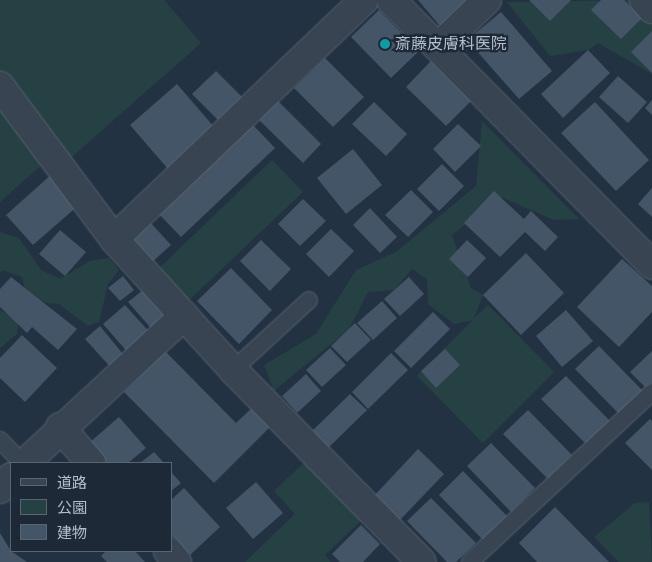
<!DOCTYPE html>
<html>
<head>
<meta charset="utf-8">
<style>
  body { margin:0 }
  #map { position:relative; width:652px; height:562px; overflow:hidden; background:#233242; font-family:Karla,"Noto Sans JP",sans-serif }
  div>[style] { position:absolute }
  .green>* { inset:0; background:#264143 }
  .building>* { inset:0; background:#445567 }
  .roads { filter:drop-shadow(0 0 1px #56626f) drop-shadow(0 0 1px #56626f) }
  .service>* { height:16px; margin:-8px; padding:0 8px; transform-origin:8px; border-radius:8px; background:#384452 }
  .minor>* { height:28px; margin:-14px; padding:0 14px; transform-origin:14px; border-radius:14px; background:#384452 }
  .dots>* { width:14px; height:14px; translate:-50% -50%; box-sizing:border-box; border:2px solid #1d2937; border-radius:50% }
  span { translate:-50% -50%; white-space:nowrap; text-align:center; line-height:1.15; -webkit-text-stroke:4.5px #1d2937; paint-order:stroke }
  .poi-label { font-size:16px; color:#b5bfcc }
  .left { translate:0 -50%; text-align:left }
  .legend { position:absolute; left:10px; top:462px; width:162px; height:90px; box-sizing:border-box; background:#1d2937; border:1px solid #5a6573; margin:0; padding:6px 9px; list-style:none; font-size:15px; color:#b5bfcc }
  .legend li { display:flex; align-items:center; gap:10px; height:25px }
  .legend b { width:25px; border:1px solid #5a6573 }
</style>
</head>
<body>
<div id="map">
  <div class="green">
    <div style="clip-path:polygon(0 0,164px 0,201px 43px,65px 163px,0 74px)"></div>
    <div style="clip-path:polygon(635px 0,652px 14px,652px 74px,598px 43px,588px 50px,550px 56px,507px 2px)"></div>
    <div style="clip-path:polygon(0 100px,46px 161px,0 202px)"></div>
    <div style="clip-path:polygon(482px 121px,579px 219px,554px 220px,501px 197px,452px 235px,471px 288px,483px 295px,474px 318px,488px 305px,554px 372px,483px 443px,417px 376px,473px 320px,454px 324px,428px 304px,427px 279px,412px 269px,394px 290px,368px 292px,349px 329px,274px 391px,264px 365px,316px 334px,356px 270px,396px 252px,476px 186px)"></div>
    <div style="clip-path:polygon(272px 160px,303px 192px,185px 304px,155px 272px)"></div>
    <div style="clip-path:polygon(0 232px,19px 238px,41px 270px,60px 279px,90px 261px,109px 258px,119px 270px,108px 284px,99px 322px,88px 326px,59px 304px,46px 303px,25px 290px,22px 277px,3px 270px,0 273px)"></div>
    <div style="clip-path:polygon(0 310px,19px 319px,17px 334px,0 348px)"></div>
    <div style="clip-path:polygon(311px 456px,367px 515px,325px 555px,331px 562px,245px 562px,295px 514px,274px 491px)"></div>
    <div style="clip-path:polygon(649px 502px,652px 562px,619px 562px,594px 537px,635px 503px)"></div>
  </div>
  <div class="building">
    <div style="clip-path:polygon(418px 0,470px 0,440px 26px)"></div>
    <div style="clip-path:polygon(529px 0,571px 0,550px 21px)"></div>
    <div style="clip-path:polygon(601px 0,624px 0,642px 18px,621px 39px,591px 10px)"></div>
    <div style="clip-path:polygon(379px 10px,419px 51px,391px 78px,351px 37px)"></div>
    <div style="clip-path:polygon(501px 12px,552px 71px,519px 99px,467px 40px)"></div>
    <div style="clip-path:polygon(652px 31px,652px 73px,631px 52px)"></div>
    <div style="clip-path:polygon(588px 50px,610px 73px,563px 118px,541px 94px)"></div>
    <div style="clip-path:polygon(325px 58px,364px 97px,333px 127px,294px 88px)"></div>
    <div style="clip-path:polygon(431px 61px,471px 101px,446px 126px,406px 87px)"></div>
    <div style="clip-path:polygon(216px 71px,242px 97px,218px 120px,192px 94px)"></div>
    <div style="clip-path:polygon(618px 76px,647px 102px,628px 123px,599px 97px)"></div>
    <div style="clip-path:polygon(177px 84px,215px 128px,168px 169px,130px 125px)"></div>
    <div style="clip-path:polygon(276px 99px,321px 144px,303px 163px,257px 118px)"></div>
    <div style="clip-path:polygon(652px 100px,652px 115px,645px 108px)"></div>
    <div style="clip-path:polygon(374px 102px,407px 134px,386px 156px,352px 124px)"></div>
    <div style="clip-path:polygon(595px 102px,649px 160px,616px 191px,561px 133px)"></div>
    <div style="clip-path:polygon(252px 124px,275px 148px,181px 237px,158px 213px)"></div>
    <div style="clip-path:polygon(458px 124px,481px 146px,455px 172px,433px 149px)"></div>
    <div style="clip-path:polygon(353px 149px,382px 185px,346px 214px,317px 178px)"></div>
    <div style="clip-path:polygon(442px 164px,464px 186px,439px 211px,417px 189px)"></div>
    <div style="clip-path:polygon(52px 174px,80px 204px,33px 245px,6px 215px)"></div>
    <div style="clip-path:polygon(652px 188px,652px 217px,638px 204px)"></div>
    <div style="clip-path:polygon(411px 190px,433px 212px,408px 237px,385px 215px)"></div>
    <div style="clip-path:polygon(494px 191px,524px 219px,531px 211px,558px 237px,545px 251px,525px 232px,500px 257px,464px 223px)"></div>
    <div style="clip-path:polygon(303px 199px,326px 221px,300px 246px,278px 224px)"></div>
    <div style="clip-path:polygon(370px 208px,397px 237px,380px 253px,353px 225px)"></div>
    <div style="clip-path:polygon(149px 221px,171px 245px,150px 264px,128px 241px)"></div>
    <div style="clip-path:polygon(331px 229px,354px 251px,329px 277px,306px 254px)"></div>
    <div style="clip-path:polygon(60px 230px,86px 252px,65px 276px,39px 254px)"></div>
    <div style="clip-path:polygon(261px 240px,291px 269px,270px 291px,240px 261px)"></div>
    <div style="clip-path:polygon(467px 240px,486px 258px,468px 277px,449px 259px)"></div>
    <div style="clip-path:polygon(526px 253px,564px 293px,521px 335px,483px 295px)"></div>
    <div style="clip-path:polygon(622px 259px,652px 286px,652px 312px,619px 347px,577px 307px)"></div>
    <div style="clip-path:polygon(231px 268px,272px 310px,239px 344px,197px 301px)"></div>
    <div style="clip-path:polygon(123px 276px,134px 290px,120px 301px,108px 288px)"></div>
    <div style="clip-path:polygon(11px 277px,77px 329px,58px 350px,32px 327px,27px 333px,0 307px,0 289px)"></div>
    <div style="clip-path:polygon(409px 277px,424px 294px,400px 316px,384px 299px)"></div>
    <div style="clip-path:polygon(143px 290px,170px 322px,156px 334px,128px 302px)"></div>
    <div style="clip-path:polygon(382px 301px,397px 318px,373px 340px,357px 323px)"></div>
    <div style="clip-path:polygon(125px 305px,153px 336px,130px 355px,103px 324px)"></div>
    <div style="clip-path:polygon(566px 310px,593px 341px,562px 367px,536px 336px)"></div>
    <div style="clip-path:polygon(433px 312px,450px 329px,411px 368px,394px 351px)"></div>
    <div style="clip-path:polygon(355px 323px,371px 340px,347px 362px,331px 346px)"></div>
    <div style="clip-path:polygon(100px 326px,127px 359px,113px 370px,85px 339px)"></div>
    <div style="clip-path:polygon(22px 335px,57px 368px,25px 402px,0 378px,0 358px)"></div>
    <div style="clip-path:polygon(599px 346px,643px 391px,619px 414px,575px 369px)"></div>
    <div style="clip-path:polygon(330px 348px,346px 365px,322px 387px,306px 370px)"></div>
    <div style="clip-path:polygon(445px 349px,460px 365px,436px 388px,421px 371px)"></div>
    <div style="clip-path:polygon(165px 351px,236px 423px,253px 407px,272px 425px,214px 483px,124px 392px)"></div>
    <div style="clip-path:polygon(652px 351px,652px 383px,646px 388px,630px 372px)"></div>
    <div style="clip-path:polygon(391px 353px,408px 370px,368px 409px,352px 392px)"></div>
    <div style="clip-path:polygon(306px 374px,321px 391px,297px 413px,282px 396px)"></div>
    <div style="clip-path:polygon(566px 376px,610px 421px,586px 444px,541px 399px)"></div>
    <div style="clip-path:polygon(350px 394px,367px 410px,327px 449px,311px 432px)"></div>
    <div style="clip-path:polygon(528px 410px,572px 455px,548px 479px,503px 434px)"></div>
    <div style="clip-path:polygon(119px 417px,146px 448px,128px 463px,107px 463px,89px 443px)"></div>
    <div style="clip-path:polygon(650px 419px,652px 421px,652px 470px,625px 443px)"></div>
    <div style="clip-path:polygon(491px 443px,535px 488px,511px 512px,467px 466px)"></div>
    <div style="clip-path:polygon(418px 449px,444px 474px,399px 521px,373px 497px)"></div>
    <div style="clip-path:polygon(154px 452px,164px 463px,140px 463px)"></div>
    <div style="clip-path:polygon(463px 471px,507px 516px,483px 540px,439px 495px)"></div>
    <div style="clip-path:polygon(171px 472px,181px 483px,171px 491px)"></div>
    <div style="clip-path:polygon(256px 482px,283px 513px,253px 539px,226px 508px)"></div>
    <div style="clip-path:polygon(184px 488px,220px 527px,190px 555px,171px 534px,171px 500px)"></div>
    <div style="clip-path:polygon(431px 498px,476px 543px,456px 562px,447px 562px,407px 521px)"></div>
    <div style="clip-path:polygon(555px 507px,609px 562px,537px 562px,519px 543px)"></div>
    <div style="clip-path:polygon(361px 525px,380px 544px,363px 562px,340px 562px,332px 554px)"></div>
    <div style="clip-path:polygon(0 533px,11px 551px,27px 562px,0 562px)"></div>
    <div style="clip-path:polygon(106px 551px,135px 551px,145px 562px,107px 562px,101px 556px)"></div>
  </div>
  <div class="roads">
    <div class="service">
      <div style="left:233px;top:370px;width:103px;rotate:-42.6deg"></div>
      <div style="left:0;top:440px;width:32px;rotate:46deg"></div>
      <div style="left:470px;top:562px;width:249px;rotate:-43deg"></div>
    </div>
    <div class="minor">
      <div style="left:364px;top:0;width:346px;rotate:136.3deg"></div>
      <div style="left:114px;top:239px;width:177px;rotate:47.7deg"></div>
      <div style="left:233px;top:370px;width:269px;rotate:45.5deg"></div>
      <div style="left:391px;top:0;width:372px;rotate:45.4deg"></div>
      <div style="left:644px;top:0;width:12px;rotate:48deg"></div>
      <div style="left:438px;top:47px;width:68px;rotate:-43.8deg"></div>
      <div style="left:0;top:86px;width:191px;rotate:53.3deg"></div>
      <div style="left:60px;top:427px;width:48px;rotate:49.3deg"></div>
      <div style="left:25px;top:463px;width:217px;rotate:-42.8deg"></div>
      <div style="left:0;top:489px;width:16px;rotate:-47deg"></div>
      <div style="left:168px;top:551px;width:14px;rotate:51deg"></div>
    </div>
  </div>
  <div class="dots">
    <div style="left:385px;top:44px;background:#0f9aa8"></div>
  </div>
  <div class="poi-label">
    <span class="left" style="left:395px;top:44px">斎藤皮膚科医院</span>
  </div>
  <ul class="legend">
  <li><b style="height:6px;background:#384452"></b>道路</li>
  <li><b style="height:14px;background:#264143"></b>公園</li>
  <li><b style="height:14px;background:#445567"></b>建物</li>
  </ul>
</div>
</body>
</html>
